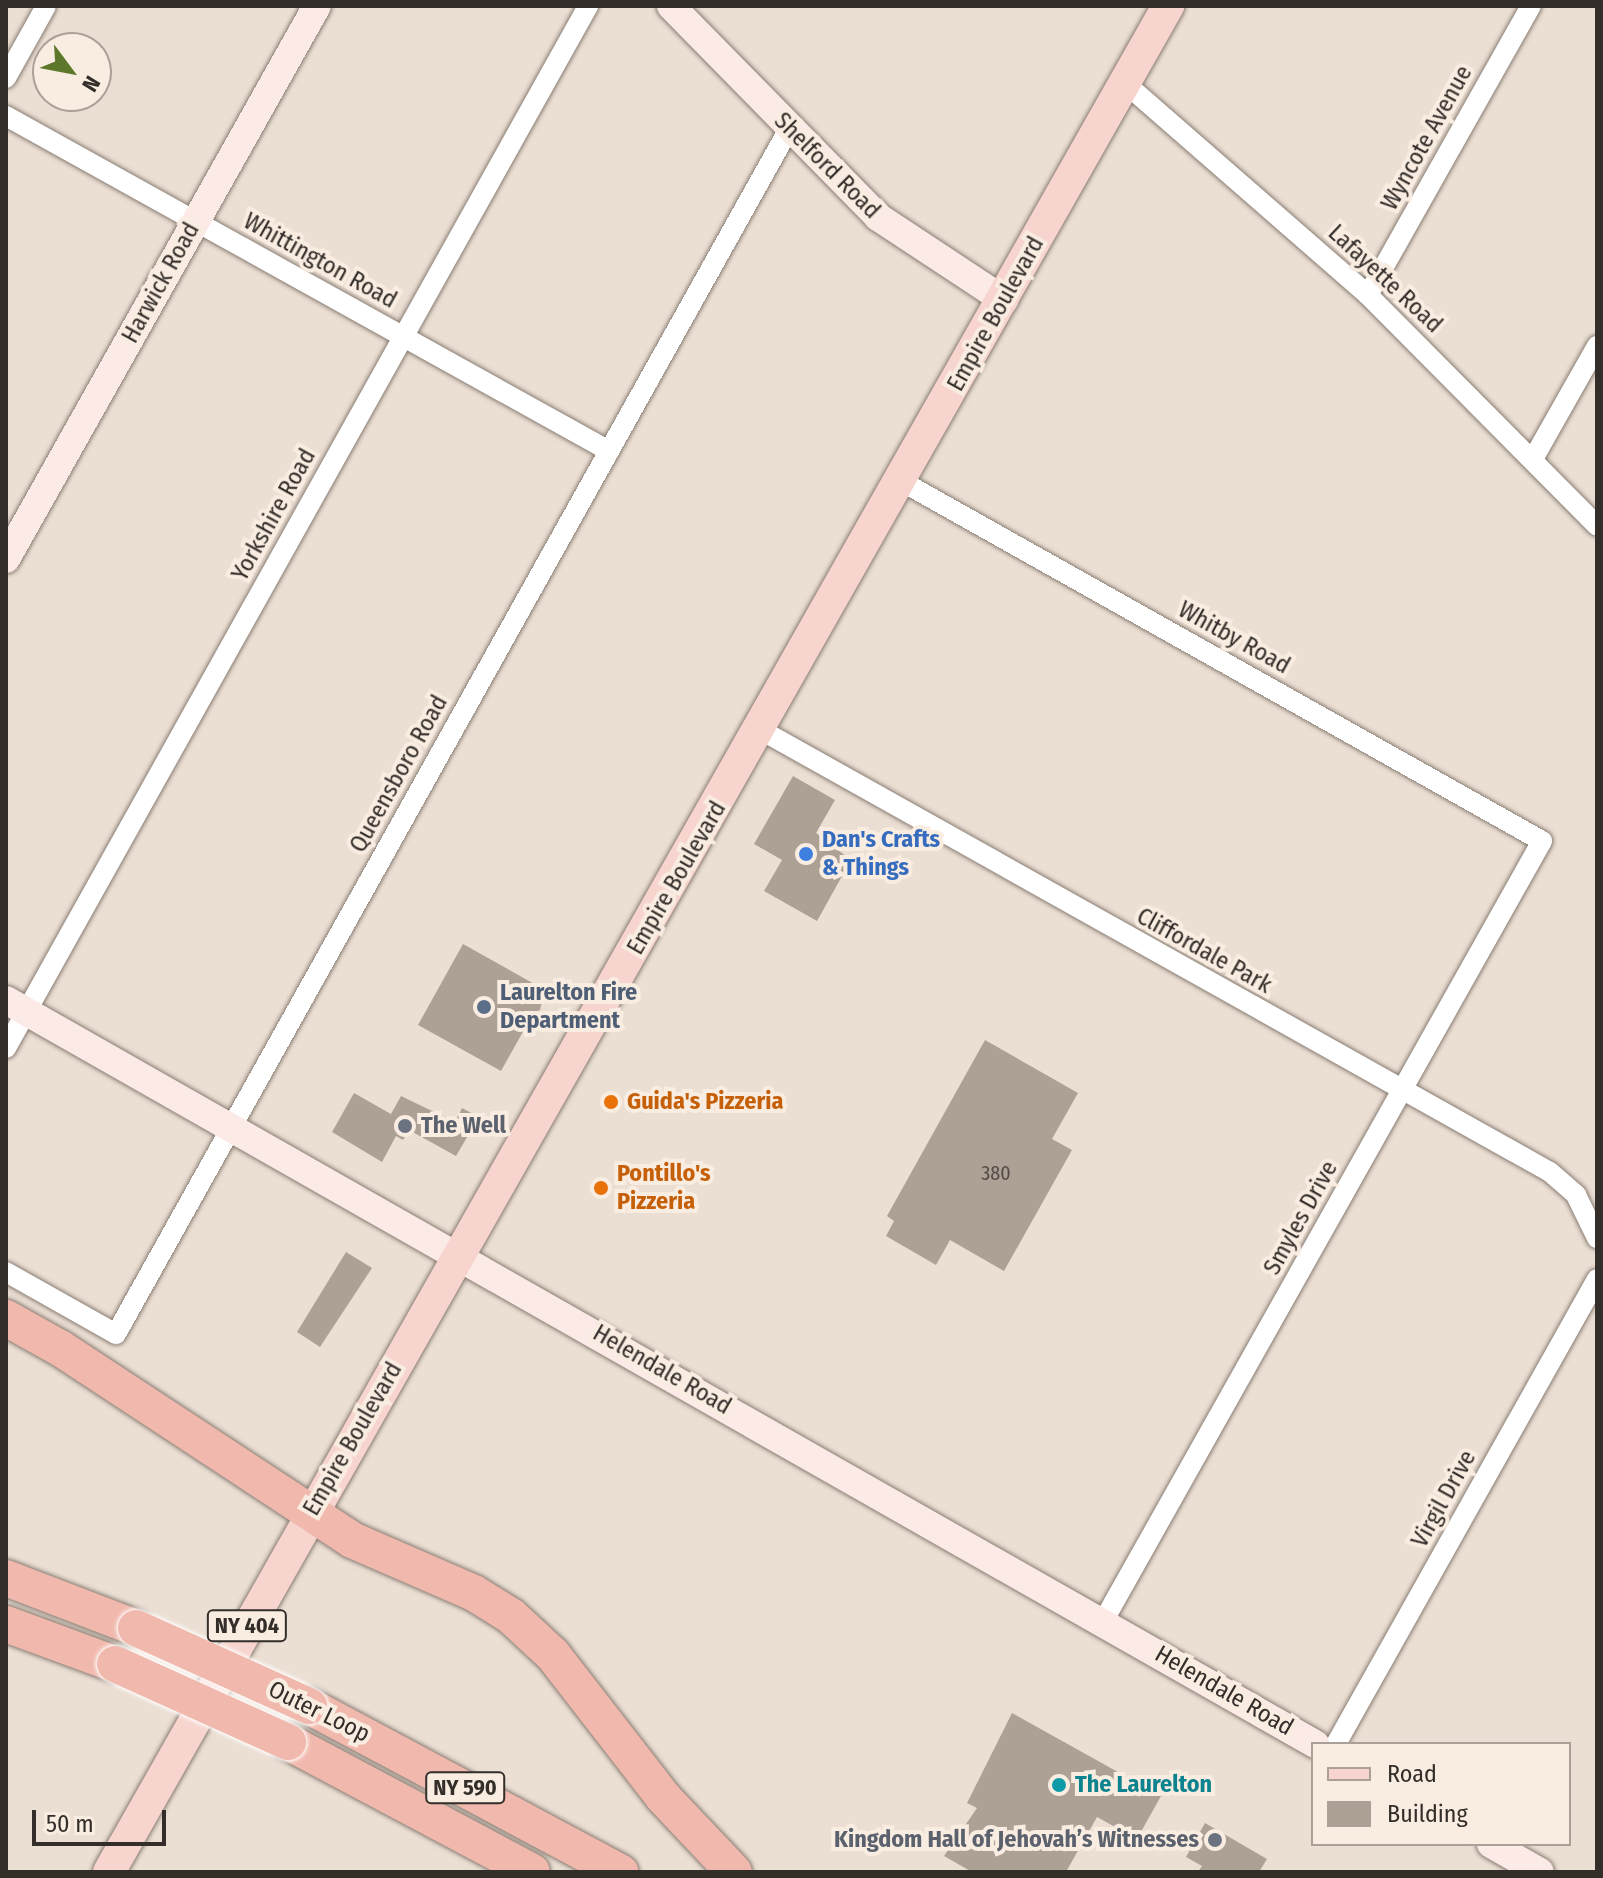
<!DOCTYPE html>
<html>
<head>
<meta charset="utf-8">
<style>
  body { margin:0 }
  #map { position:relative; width:1603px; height:1878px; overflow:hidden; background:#ebdfd4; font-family:"Fira Sans Condensed",sans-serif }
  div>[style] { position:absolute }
  .building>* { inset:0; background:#ada196 }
  .roads { filter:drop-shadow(0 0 2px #897d73) drop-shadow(0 0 2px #897d73) }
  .street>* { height:20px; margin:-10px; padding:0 10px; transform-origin:10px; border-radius:10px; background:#fff }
  .secondary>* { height:28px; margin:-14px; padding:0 14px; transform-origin:14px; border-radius:14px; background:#fbeae6 }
  .primary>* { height:32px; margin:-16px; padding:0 16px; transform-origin:16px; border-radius:16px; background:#f7d5ce }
  .highway>* { height:36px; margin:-18px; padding:0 18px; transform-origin:18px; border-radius:18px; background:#f1b9ad }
  .bridges { filter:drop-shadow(0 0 2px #fff) drop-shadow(0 0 2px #fff) }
  .highway-bridge>* { height:36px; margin:-18px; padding:0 18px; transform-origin:18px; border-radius:18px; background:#f1b9ad }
  .dots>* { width:22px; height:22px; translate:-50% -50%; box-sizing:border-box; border:4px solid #f9ece1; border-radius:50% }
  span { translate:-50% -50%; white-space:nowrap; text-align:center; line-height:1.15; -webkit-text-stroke:8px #f9ece1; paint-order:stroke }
  .number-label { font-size:20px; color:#524b45 }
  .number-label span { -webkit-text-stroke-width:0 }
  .shield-label span { padding:2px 6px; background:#f9ece1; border:2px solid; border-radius:6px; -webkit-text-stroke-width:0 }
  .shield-label { font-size:22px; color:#332e2a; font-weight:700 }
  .street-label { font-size:24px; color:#332e2a }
  .shop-label { font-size:24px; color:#366cbe; font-weight:700 }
  .left { translate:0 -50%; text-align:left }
  .service-label { font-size:24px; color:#4e5e75; font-weight:700 }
  .food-label { font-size:24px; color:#c56008; font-weight:700 }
  .worship-label { font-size:24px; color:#5b616d; font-weight:700 }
  .right { translate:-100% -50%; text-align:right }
  .culture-label { font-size:24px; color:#0d838f; font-weight:700 }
  .frame { position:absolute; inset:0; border:8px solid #332e2a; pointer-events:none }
  .legend { position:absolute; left:1311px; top:1742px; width:260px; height:104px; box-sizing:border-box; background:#f9ece1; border:2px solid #aaa098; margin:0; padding:10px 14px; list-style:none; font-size:24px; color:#332e2a }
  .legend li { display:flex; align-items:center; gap:16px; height:40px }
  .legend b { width:40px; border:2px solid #aaa098 }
  .north { position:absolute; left:32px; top:32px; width:80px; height:80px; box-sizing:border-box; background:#f9ece1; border:2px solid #aaa098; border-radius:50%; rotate:122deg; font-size:22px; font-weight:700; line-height:32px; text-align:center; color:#332e2a }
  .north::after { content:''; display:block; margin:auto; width:28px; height:36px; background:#5e782b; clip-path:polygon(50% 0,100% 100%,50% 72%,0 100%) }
  .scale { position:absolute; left:32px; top:1810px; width:134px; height:36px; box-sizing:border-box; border:4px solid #332e2a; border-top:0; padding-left:10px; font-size:24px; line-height:28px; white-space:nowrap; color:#332e2a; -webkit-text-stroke:6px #f9ece1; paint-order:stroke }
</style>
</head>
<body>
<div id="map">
  <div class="building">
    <div style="clip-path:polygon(793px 776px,835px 800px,816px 833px,851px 860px,817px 921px,764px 891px,782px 860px,754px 844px)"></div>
    <div style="clip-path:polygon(463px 944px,545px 990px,540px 1010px,534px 1012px,501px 1071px,418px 1025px)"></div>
    <div style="clip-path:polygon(985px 1040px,1078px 1093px,1052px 1139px,1072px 1150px,1004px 1271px,950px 1240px,936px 1265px,886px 1236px,894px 1221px,887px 1216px)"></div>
    <div style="clip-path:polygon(354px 1093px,391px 1114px,401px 1096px,455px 1122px,462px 1108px,479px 1117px,456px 1156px,409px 1130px,403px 1140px,396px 1136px,382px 1162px,332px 1132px)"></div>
    <div style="clip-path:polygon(346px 1252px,372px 1268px,320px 1347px,297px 1332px)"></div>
    <div style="clip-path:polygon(1012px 1713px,1161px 1796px,1137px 1839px,1097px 1817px,1066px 1872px,972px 1872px,944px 1856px,977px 1808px,967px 1803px)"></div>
    <div style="clip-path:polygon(1205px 1823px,1267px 1859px,1259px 1872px,1198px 1872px,1202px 1866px,1186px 1857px)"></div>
  </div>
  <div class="roads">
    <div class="street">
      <div style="left:6px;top:78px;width:82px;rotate:-60.9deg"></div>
      <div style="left:1125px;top:83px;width:322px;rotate:41.1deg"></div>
      <div style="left:1368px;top:295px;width:325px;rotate:45.2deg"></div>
      <div style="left:6px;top:116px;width:690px;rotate:29.05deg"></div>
      <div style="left:1368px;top:295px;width:332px;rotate:-60.6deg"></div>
      <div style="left:1533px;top:459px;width:130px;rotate:-60.5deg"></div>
      <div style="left:901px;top:481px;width:735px;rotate:29.32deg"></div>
      <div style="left:1542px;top:841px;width:894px;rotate:119.35deg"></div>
      <div style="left:761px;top:730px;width:904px;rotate:29.26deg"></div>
      <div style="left:1550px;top:1172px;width:35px;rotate:41deg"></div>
      <div style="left:1576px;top:1195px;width:48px;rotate:64deg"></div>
      <div style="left:6px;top:1048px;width:1194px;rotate:-60.81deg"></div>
      <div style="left:6px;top:1272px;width:126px;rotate:29.4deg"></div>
      <div style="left:116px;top:1334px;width:1380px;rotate:-60.82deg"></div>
      <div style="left:1336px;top:1744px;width:533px;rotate:-60.69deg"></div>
    </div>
    <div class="secondary">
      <div style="left:671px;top:6px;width:296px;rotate:45.5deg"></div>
      <div style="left:878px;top:217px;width:151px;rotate:33.4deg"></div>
      <div style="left:6px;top:559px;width:634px;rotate:-60.65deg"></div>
      <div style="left:6px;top:1000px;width:1506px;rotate:29.61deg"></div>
      <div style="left:1491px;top:1844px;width:56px;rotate:29.7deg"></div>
    </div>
    <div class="primary">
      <div style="left:109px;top:1872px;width:2146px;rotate:-60.42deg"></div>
    </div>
    <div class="highway">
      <div style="left:6px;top:1318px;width:62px;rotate:29.1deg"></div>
      <div style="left:60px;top:1348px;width:349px;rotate:33.3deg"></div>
      <div style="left:352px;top:1540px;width:133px;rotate:23.5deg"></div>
      <div style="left:474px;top:1593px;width:44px;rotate:31.9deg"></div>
      <div style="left:511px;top:1616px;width:57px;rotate:42.9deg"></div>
      <div style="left:553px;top:1655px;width:180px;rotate:52.2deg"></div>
      <div style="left:663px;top:1797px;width:103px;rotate:46.6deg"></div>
      <div style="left:6px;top:1578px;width:139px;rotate:21deg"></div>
      <div style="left:6px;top:1624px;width:116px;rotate:20.2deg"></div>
      <div style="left:309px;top:1706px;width:353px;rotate:28.1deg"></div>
      <div style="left:288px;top:1742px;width:276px;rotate:28deg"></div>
    </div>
  </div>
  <div class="bridges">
    <div class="highway-bridge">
      <div style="left:136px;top:1628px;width:190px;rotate:24.3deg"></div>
      <div style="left:115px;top:1664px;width:190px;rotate:24.3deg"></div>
    </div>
  </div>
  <div class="dots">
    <div style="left:806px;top:854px;background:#3f7fe0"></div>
    <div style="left:484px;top:1007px;background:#5c6f8a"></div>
    <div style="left:611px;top:1102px;background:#e8710a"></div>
    <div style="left:405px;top:1126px;background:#6b7280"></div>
    <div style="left:601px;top:1188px;background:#e8710a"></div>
    <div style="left:1059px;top:1785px;background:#0f9aa8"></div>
    <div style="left:1215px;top:1840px;background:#6b7280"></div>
  </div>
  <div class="number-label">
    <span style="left:996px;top:1173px">380</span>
  </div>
  <div class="shield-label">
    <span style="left:247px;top:1626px">NY 404</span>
    <span style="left:465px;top:1788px">NY 590</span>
  </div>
  <div class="street-label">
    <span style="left:1427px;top:138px;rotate:-61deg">Wyncote Avenue</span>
    <span style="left:827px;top:166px;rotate:45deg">Shelford Road</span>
    <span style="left:320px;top:261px;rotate:29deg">Whittington Road</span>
    <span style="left:1385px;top:279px;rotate:43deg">Lafayette Road</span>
    <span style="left:161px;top:283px;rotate:-61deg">Harwick Road</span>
    <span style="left:996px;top:314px;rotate:-61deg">Empire Boulevard</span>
    <span style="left:274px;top:515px;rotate:-61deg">Yorkshire Road</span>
    <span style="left:1234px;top:638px;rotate:29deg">Whitby Road</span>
    <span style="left:399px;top:774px;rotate:-61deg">Queensboro Road</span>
    <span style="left:677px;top:878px;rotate:-60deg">Empire Boulevard</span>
    <span style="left:1204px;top:951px;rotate:29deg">Cliffordale Park</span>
    <span style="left:1301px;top:1218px;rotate:-61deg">Smyles Drive</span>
    <span style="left:662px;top:1370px;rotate:30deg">Helendale Road</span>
    <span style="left:353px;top:1439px;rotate:-60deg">Empire Boulevard</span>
    <span style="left:1444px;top:1499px;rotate:-61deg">Virgil Drive</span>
    <span style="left:1224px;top:1691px;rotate:30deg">Helendale Road</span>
    <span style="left:319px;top:1712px;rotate:26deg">Outer Loop</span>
  </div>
  <div class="shop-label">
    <span class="left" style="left:822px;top:854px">Dan's Crafts<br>&amp; Things</span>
  </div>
  <div class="service-label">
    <span class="left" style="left:500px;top:1007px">Laurelton Fire<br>Department</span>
  </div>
  <div class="food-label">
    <span class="left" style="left:627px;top:1102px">Guida's Pizzeria</span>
    <span class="left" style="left:617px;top:1188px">Pontillo's<br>Pizzeria</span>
  </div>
  <div class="worship-label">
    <span class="left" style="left:421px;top:1126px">The Well</span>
    <span class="right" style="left:1199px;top:1840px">Kingdom Hall of Jehovah’s Witnesses</span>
  </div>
  <div class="culture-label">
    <span class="left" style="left:1075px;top:1785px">The Laurelton</span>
  </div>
  <div class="frame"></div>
  <ul class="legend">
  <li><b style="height:10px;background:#f7d5ce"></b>Road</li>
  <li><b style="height:22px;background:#ada196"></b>Building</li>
  </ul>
  <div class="north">N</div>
  <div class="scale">50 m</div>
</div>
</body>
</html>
